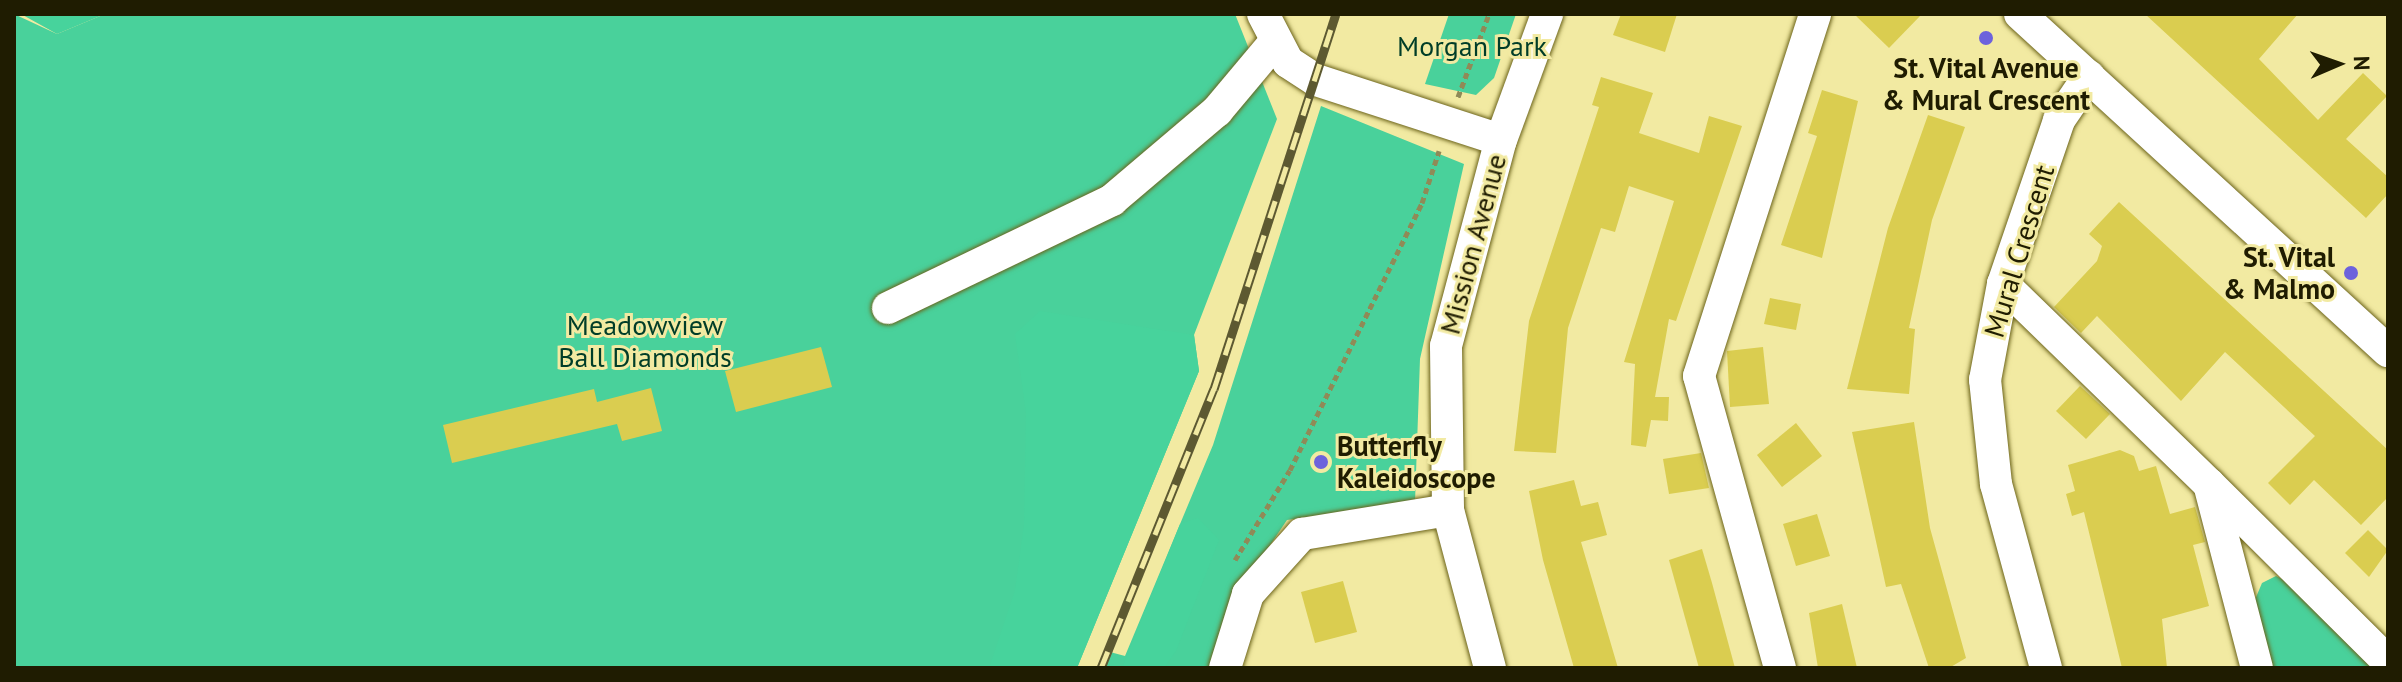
<!DOCTYPE html>
<html>
<head>
<meta charset="utf-8">
<style>
  body { margin:0 }
  #map { position:relative; width:2402px; height:682px; overflow:hidden; background:#f2eaa2; font-family:"PT Sans",sans-serif }
  div>[style] { position:absolute }
  .green>* { inset:0; background:#49d19b }
  .forest>* { inset:0; background:#47d39c }
  .building>* { inset:0; background:#dacd50 }
  .path>* { height:5px; margin-top:-2.5px; transform-origin:0; background:repeating-linear-gradient(90deg,#908a57 0 6px,transparent 0 10px) }
  .roads { filter:drop-shadow(0 0 2px #6c641b) drop-shadow(0 0 2px #6c641b) }
  .minor>* { height:32px; margin:-16px; padding:0 16px; transform-origin:16px; border-radius:16px; background:#fff }
  .rail>* { height:9px; margin-top:-4.5px; transform-origin:0; background:repeating-linear-gradient(90deg,#f2eaa2 0 18px,#5d5931 0 36px); box-sizing:border-box; border-block:2px solid #5d5931 }
  .dots>* { width:22px; height:22px; translate:-50% -50%; box-sizing:border-box; border:4px solid #f2eaa2; border-radius:50% }
  span { translate:-50% -50%; white-space:nowrap; text-align:center; line-height:1.15; -webkit-text-stroke:6px #f2eaa2; paint-order:stroke }
  .park-label { font-size:28px; color:#003d28 }
  .poi-label { font-size:28px; color:#1f1c01; font-weight:700 }
  .right { translate:-100% -50%; text-align:right }
  .left { translate:0 -50%; text-align:left }
  .street-label { font-size:28px; color:#1f1c01 }
  .frame { position:absolute; inset:0; border:16px solid #1f1c01; pointer-events:none }
  .north { position:absolute; left:2298px; top:24px; width:80px; height:80px; -webkit-text-stroke:6px #f2eaa2; paint-order:stroke; rotate:88deg; font-size:22px; font-weight:700; line-height:32px; text-align:center; color:#1f1c01 }
  .north::after { content:''; display:block; margin:auto; width:28px; height:36px; background:#1f1c01; clip-path:polygon(50% 0,100% 100%,50% 72%,0 100%) }
</style>
</head>
<body>
<div id="map">
  <div class="green">
    <div style="clip-path:polygon(14px 14px,57px 34px,105px 14px,1235px 14px,1277px 119px,1194px 335px,1199px 371px,1077px 668px,14px 668px)"></div>
    <div style="clip-path:polygon(1449px 14px,1516px 14px,1494px 78px,1476px 95px,1425px 84px)"></div>
    <div style="clip-path:polygon(1321px 106px,1464px 164px,1420px 359px,1415px 502px,1287px 520px,1237px 594px,1215px 668px,1100px 668px,1110px 652px,1125px 656px,1213px 445px)"></div>
    <div style="clip-path:polygon(2276px 576px,2290px 583px,2375px 668px,2270px 668px,2254px 602px,2262px 583px)"></div>
  </div>
  <div class="forest">
    <div style="clip-path:polygon(21px 14px,105px 14px,57px 34px)"></div>
    <div style="clip-path:polygon(1040px 311px,1194px 335px,1199px 371px,1077px 668px,989px 668px,1015px 590px,1024px 525px,1026px 413px,1015px 334px)"></div>
    <div style="clip-path:polygon(1198px 518px,1219px 540px,1176px 651px,1164px 668px,1122px 668px,1180px 524px)"></div>
  </div>
  <div class="building">
    <div style="clip-path:polygon(1621px 14px,1677px 14px,1665px 52px,1613px 35px)"></div>
    <div style="clip-path:polygon(1854px 14px,1922px 14px,1889px 48px)"></div>
    <div style="clip-path:polygon(2145px 14px,2298px 14px,2259px 59px,2318px 120px,2363px 73px,2387px 96px,2346px 139px,2388px 177px,2388px 194px,2366px 218px)"></div>
    <div style="clip-path:polygon(1601px 77px,1653px 93px,1639px 133px,1699px 153px,1709px 116px,1742px 126px,1676px 321px,1669px 319px,1655px 397px,1669px 397px,1668px 421px,1651px 420px,1646px 447px,1631px 445px,1635px 364px,1624px 362px,1674px 201px,1629px 186px,1615px 232px,1601px 228px,1568px 328px,1556px 453px,1514px 451px,1529px 321px,1599px 107px,1592px 105px)"></div>
    <div style="clip-path:polygon(1822px 90px,1858px 101px,1822px 258px,1781px 245px,1817px 136px,1808px 133px)"></div>
    <div style="clip-path:polygon(1928px 115px,1965px 127px,1932px 220px,1909px 328px,1915px 329px,1909px 394px,1847px 389px,1888px 228px)"></div>
    <div style="clip-path:polygon(2119px 202px,2388px 450px,2388px 497px,2361px 525px,2314px 480px,2290px 505px,2268px 483px,2315px 436px,2225px 352px,2181px 401px,2097px 316px,2081px 333px,2054px 307px,2097px 261px,2102px 246px,2089px 234px)"></div>
    <div style="clip-path:polygon(1770px 298px,1801px 304px,1796px 330px,1764px 324px)"></div>
    <div style="clip-path:polygon(821px 347px,832px 387px,736px 412px,725px 371px)"></div>
    <div style="clip-path:polygon(1763px 347px,1769px 404px,1730px 407px,1727px 351px)"></div>
    <div style="clip-path:polygon(2080px 386px,2110px 414px,2086px 439px,2056px 411px)"></div>
    <div style="clip-path:polygon(651px 388px,662px 431px,622px 441px,617px 424px,452px 463px,443px 425px,594px 389px,597px 402px)"></div>
    <div style="clip-path:polygon(1914px 422px,1930px 528px,1966px 658px,1949px 668px,1929px 668px,1901px 584px,1886px 587px,1852px 432px)"></div>
    <div style="clip-path:polygon(1796px 423px,1822px 456px,1782px 487px,1757px 455px)"></div>
    <div style="clip-path:polygon(2120px 450px,2134px 456px,2139px 471px,2156px 466px,2170px 514px,2195px 507px,2205px 542px,2193px 545px,2209px 606px,2162px 619px,2167px 668px,2122px 668px,2084px 512px,2072px 516px,2066px 494px,2075px 491px,2068px 465px)"></div>
    <div style="clip-path:polygon(1701px 453px,1709px 488px,1669px 494px,1663px 459px)"></div>
    <div style="clip-path:polygon(1574px 480px,1581px 506px,1598px 502px,1607px 535px,1581px 542px,1618px 668px,1574px 668px,1543px 560px,1529px 491px)"></div>
    <div style="clip-path:polygon(1817px 514px,1830px 556px,1796px 566px,1783px 524px)"></div>
    <div style="clip-path:polygon(2368px 530px,2388px 550px,2369px 577px,2345px 553px)"></div>
    <div style="clip-path:polygon(1702px 549px,1712px 583px,1735px 668px,1699px 668px,1669px 560px)"></div>
    <div style="clip-path:polygon(1343px 581px,1357px 632px,1315px 643px,1301px 592px)"></div>
    <div style="clip-path:polygon(1842px 604px,1857px 668px,1818px 668px,1809px 613px)"></div>
  </div>
  <div class="path">
    <div style="left:1458px;top:97px;width:89px;rotate:-69.5deg"></div>
    <div style="left:1235px;top:560px;width:105px;rotate:-58.6deg"></div>
    <div style="left:1290px;top:470px;width:298px;rotate:-63.7deg"></div>
    <div style="left:1422px;top:203px;width:55px;rotate:-71.9deg"></div>
  </div>
  <div class="roads">
    <div class="minor">
      <div style="left:1263px;top:14px;width:54px;rotate:62.5deg"></div>
      <div style="left:1288px;top:62px;width:33px;rotate:33deg"></div>
      <div style="left:1316px;top:80px;width:194px;rotate:18deg"></div>
      <div style="left:2020px;top:14px;width:499px;rotate:42.5deg"></div>
      <div style="left:2003px;top:284px;width:287px;rotate:44.2deg"></div>
      <div style="left:2209px;top:484px;width:190px;rotate:75.4deg"></div>
      <div style="left:888px;top:308px;width:249px;rotate:-25.7deg"></div>
      <div style="left:1112px;top:200px;width:138px;rotate:-40.3deg"></div>
      <div style="left:1217px;top:111px;width:89px;rotate:-50deg"></div>
      <div style="left:2211px;top:486px;width:250px;rotate:44.8deg"></div>
      <div style="left:1225px;top:668px;width:77px;rotate:-72.7deg"></div>
      <div style="left:1248px;top:594px;width:81px;rotate:-48deg"></div>
      <div style="left:1302px;top:534px;width:148px;rotate:-9.3deg"></div>
      <div style="left:1490px;top:668px;width:163px;rotate:-104.9deg"></div>
      <div style="left:1448px;top:510px;width:164px;rotate:-90.7deg"></div>
      <div style="left:1446px;top:346px;width:213px;rotate:-75.1deg"></div>
      <div style="left:1501px;top:140px;width:134px;rotate:-69.9deg"></div>
      <div style="left:1780px;top:668px;width:303px;rotate:-105.5deg"></div>
      <div style="left:1699px;top:376px;width:380px;rotate:-72.2deg"></div>
      <div style="left:2046px;top:668px;width:191px;rotate:-105.2deg"></div>
      <div style="left:1996px;top:484px;width:105px;rotate:-96deg"></div>
      <div style="left:1985px;top:380px;width:98px;rotate:-79.4deg"></div>
      <div style="left:2003px;top:284px;width:173px;rotate:-71.1deg"></div>
      <div style="left:2059px;top:120px;width:53px;rotate:-55.7deg"></div>
    </div>
  </div>
  <div class="rail">
    <div style="left:1101px;top:668px;width:301px;rotate:-68deg"></div>
    <div style="left:1214px;top:389px;width:394px;rotate:-72deg"></div>
  </div>
  <div class="dots">
    <div style="left:1986px;top:38px;background:#6d62dc"></div>
    <div style="left:2351px;top:273px;background:#6d62dc"></div>
    <div style="left:1321px;top:462px;background:#6d62dc"></div>
  </div>
  <div class="park-label">
    <span style="left:1472px;top:46px">Morgan Park</span>
    <span style="left:645px;top:341px">Meadowview<br>Ball Diamonds</span>
  </div>
  <div class="poi-label">
    <span style="left:1986px;top:84px">St. Vital Avenue<br>&amp; Mural Crescent</span>
    <span class="right" style="left:2335px;top:273px">St. Vital<br>&amp; Malmo</span>
    <span class="left" style="left:1337px;top:462px">Butterfly<br>Kaleidoscope</span>
  </div>
  <div class="street-label">
    <span style="left:1473px;top:244px;rotate:-75deg">Mission Avenue</span>
    <span style="left:2019px;top:251px;rotate:-73deg">Mural Crescent</span>
  </div>
  <div class="frame"></div>
  <div class="north">N</div>
</div>
</body>
</html>
